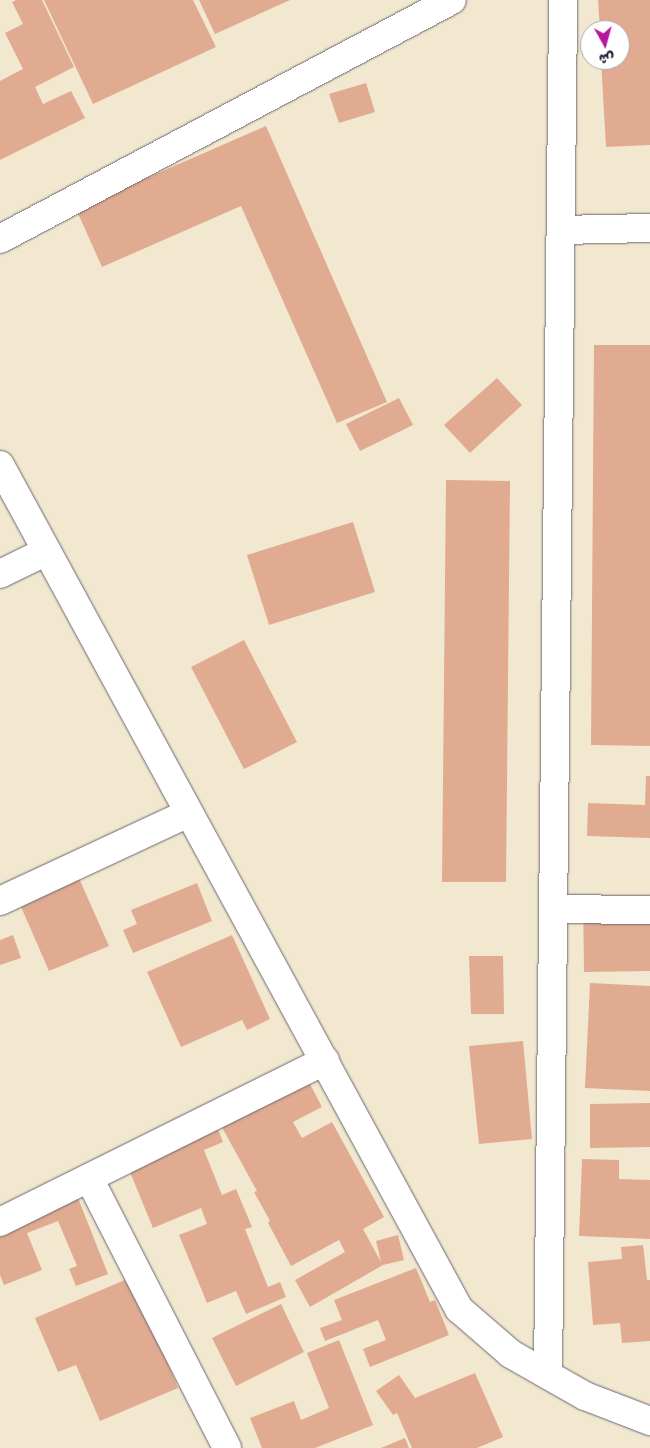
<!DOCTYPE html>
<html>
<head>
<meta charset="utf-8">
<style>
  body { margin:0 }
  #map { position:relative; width:650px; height:1448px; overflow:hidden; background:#f2e8d0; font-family:"Shantell Sans","Playpen Sans Arabic",sans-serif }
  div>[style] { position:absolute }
  .building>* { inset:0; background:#e0ab90 }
  .roads { filter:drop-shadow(0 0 1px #6b676f) drop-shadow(0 0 1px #6b676f) }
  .street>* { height:28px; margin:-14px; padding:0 14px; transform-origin:14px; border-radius:14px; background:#fff }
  span { translate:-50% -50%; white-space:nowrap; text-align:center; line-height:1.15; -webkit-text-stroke:4.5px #fff; paint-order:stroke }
  .north { position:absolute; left:580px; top:20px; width:50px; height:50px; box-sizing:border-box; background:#fff; border:1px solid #a7a7b1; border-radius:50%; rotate:173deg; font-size:14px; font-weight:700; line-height:20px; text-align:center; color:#22223b }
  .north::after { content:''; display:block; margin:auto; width:18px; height:22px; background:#b5179e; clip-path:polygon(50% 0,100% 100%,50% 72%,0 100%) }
</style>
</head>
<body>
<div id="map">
  <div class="building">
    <div style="clip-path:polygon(16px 0,42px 0,74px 67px,35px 87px,43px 104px,71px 91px,85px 118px,0 160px,0 81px,23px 69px,5px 33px,23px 24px,12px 2px)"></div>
    <div style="clip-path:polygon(44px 0,193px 0,216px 47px,93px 104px)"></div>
    <div style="clip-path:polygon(199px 0,290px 0,215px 34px)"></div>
    <div style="clip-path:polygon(598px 0,650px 0,650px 145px,606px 147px,601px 60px,620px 60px,620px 30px,600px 30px)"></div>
    <div style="clip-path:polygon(366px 83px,375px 112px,339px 123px,329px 94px)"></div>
    <div style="clip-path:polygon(266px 126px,387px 402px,337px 423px,241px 206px,102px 267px,76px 209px)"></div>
    <div style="clip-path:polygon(594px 345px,650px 345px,650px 746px,591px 745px)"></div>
    <div style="clip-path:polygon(497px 378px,522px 405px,470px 453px,444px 425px)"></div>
    <div style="clip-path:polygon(399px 398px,413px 425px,360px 451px,346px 424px)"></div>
    <div style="clip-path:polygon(446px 480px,510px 481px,506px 882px,442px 882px)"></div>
    <div style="clip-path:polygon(353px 522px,375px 592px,269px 625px,247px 555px)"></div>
    <div style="clip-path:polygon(244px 640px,297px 742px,244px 769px,191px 667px)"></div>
    <div style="clip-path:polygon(646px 776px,650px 776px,650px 838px,587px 836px,588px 803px,645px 805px)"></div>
    <div style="clip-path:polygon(74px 867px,109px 946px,49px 971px,15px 893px)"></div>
    <div style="clip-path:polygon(197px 883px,212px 921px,133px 953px,123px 930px,137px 924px,131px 910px)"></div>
    <div style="clip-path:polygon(650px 897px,650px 971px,584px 972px,583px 898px)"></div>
    <div style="clip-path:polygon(13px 935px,21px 958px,0 965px,0 940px)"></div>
    <div style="clip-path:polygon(232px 935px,270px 1019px,247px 1030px,242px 1020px,181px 1047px,147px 972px)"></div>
    <div style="clip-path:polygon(469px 956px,503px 956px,504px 1014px,471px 1014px)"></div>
    <div style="clip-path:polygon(590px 983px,650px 986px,650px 1091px,585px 1088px)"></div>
    <div style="clip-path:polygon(523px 1041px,532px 1139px,479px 1144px,469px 1046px)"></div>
    <div style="clip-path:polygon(298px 1061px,322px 1107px,293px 1122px,302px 1138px,332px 1122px,384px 1217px,363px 1229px,381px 1262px,376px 1241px,398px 1235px,404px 1260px,383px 1265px,310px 1307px,295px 1280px,345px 1252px,339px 1240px,291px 1266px,268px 1223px,270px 1221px,254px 1192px,257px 1191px,218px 1120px)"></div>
    <div style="clip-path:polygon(650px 1103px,650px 1147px,590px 1148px,590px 1104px)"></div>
    <div style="clip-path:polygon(214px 1119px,223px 1142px,204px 1150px,222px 1195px,236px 1189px,252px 1227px,245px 1229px,268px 1287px,280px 1282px,286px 1297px,246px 1314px,236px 1291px,207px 1303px,179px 1235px,207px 1224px,201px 1208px,153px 1228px,123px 1155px)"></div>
    <div style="clip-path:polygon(582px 1159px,619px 1160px,619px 1179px,650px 1180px,650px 1239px,579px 1236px)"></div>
    <div style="clip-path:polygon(78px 1198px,108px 1274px,76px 1286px,69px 1269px,77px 1266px,58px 1221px,27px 1233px,42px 1270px,4px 1285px,0 1275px,0 1229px)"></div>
    <div style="clip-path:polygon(643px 1245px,647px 1280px,650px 1280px,650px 1341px,622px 1343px,620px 1323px,593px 1325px,588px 1262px,622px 1259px,621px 1247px)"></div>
    <div style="clip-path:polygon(416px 1268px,430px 1302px,435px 1300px,449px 1335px,370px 1367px,363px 1349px,386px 1340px,378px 1320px,325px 1341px,320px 1328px,342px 1320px,334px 1300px)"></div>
    <div style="clip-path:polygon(132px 1277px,178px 1388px,100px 1421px,76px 1365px,58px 1372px,35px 1318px)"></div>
    <div style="clip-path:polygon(281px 1304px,304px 1352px,236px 1386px,212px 1338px)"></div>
    <div style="clip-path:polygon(339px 1340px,373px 1425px,315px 1448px,262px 1448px,250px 1418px,294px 1401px,301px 1420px,329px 1408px,307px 1353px)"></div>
    <div style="clip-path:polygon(475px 1373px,503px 1437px,477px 1448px,412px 1448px,397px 1413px,393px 1415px,376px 1391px,399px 1375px,415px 1398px)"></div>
    <div style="clip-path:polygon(405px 1438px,409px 1448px,381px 1448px)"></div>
  </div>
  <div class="roads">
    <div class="street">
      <div style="left:561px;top:230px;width:89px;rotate:-1.3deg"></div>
      <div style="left:0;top:239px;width:511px;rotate:-27.87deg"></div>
      <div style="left:0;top:465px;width:961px;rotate:61.46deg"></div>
      <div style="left:459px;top:1309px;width:69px;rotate:40.9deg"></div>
      <div style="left:511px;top:1354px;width:85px;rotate:29.6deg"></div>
      <div style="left:585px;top:1396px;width:70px;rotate:21deg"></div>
      <div style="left:0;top:574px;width:52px;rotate:-26.1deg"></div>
      <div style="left:0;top:901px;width:208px;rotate:-25deg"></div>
      <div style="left:553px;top:909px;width:97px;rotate:0.6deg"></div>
      <div style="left:89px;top:1178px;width:303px;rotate:62.9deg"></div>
      <div style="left:0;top:1222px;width:363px;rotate:-26.4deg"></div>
      <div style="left:548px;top:1375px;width:1375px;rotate:-89.37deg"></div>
    </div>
  </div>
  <div class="north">ش</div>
</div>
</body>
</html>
